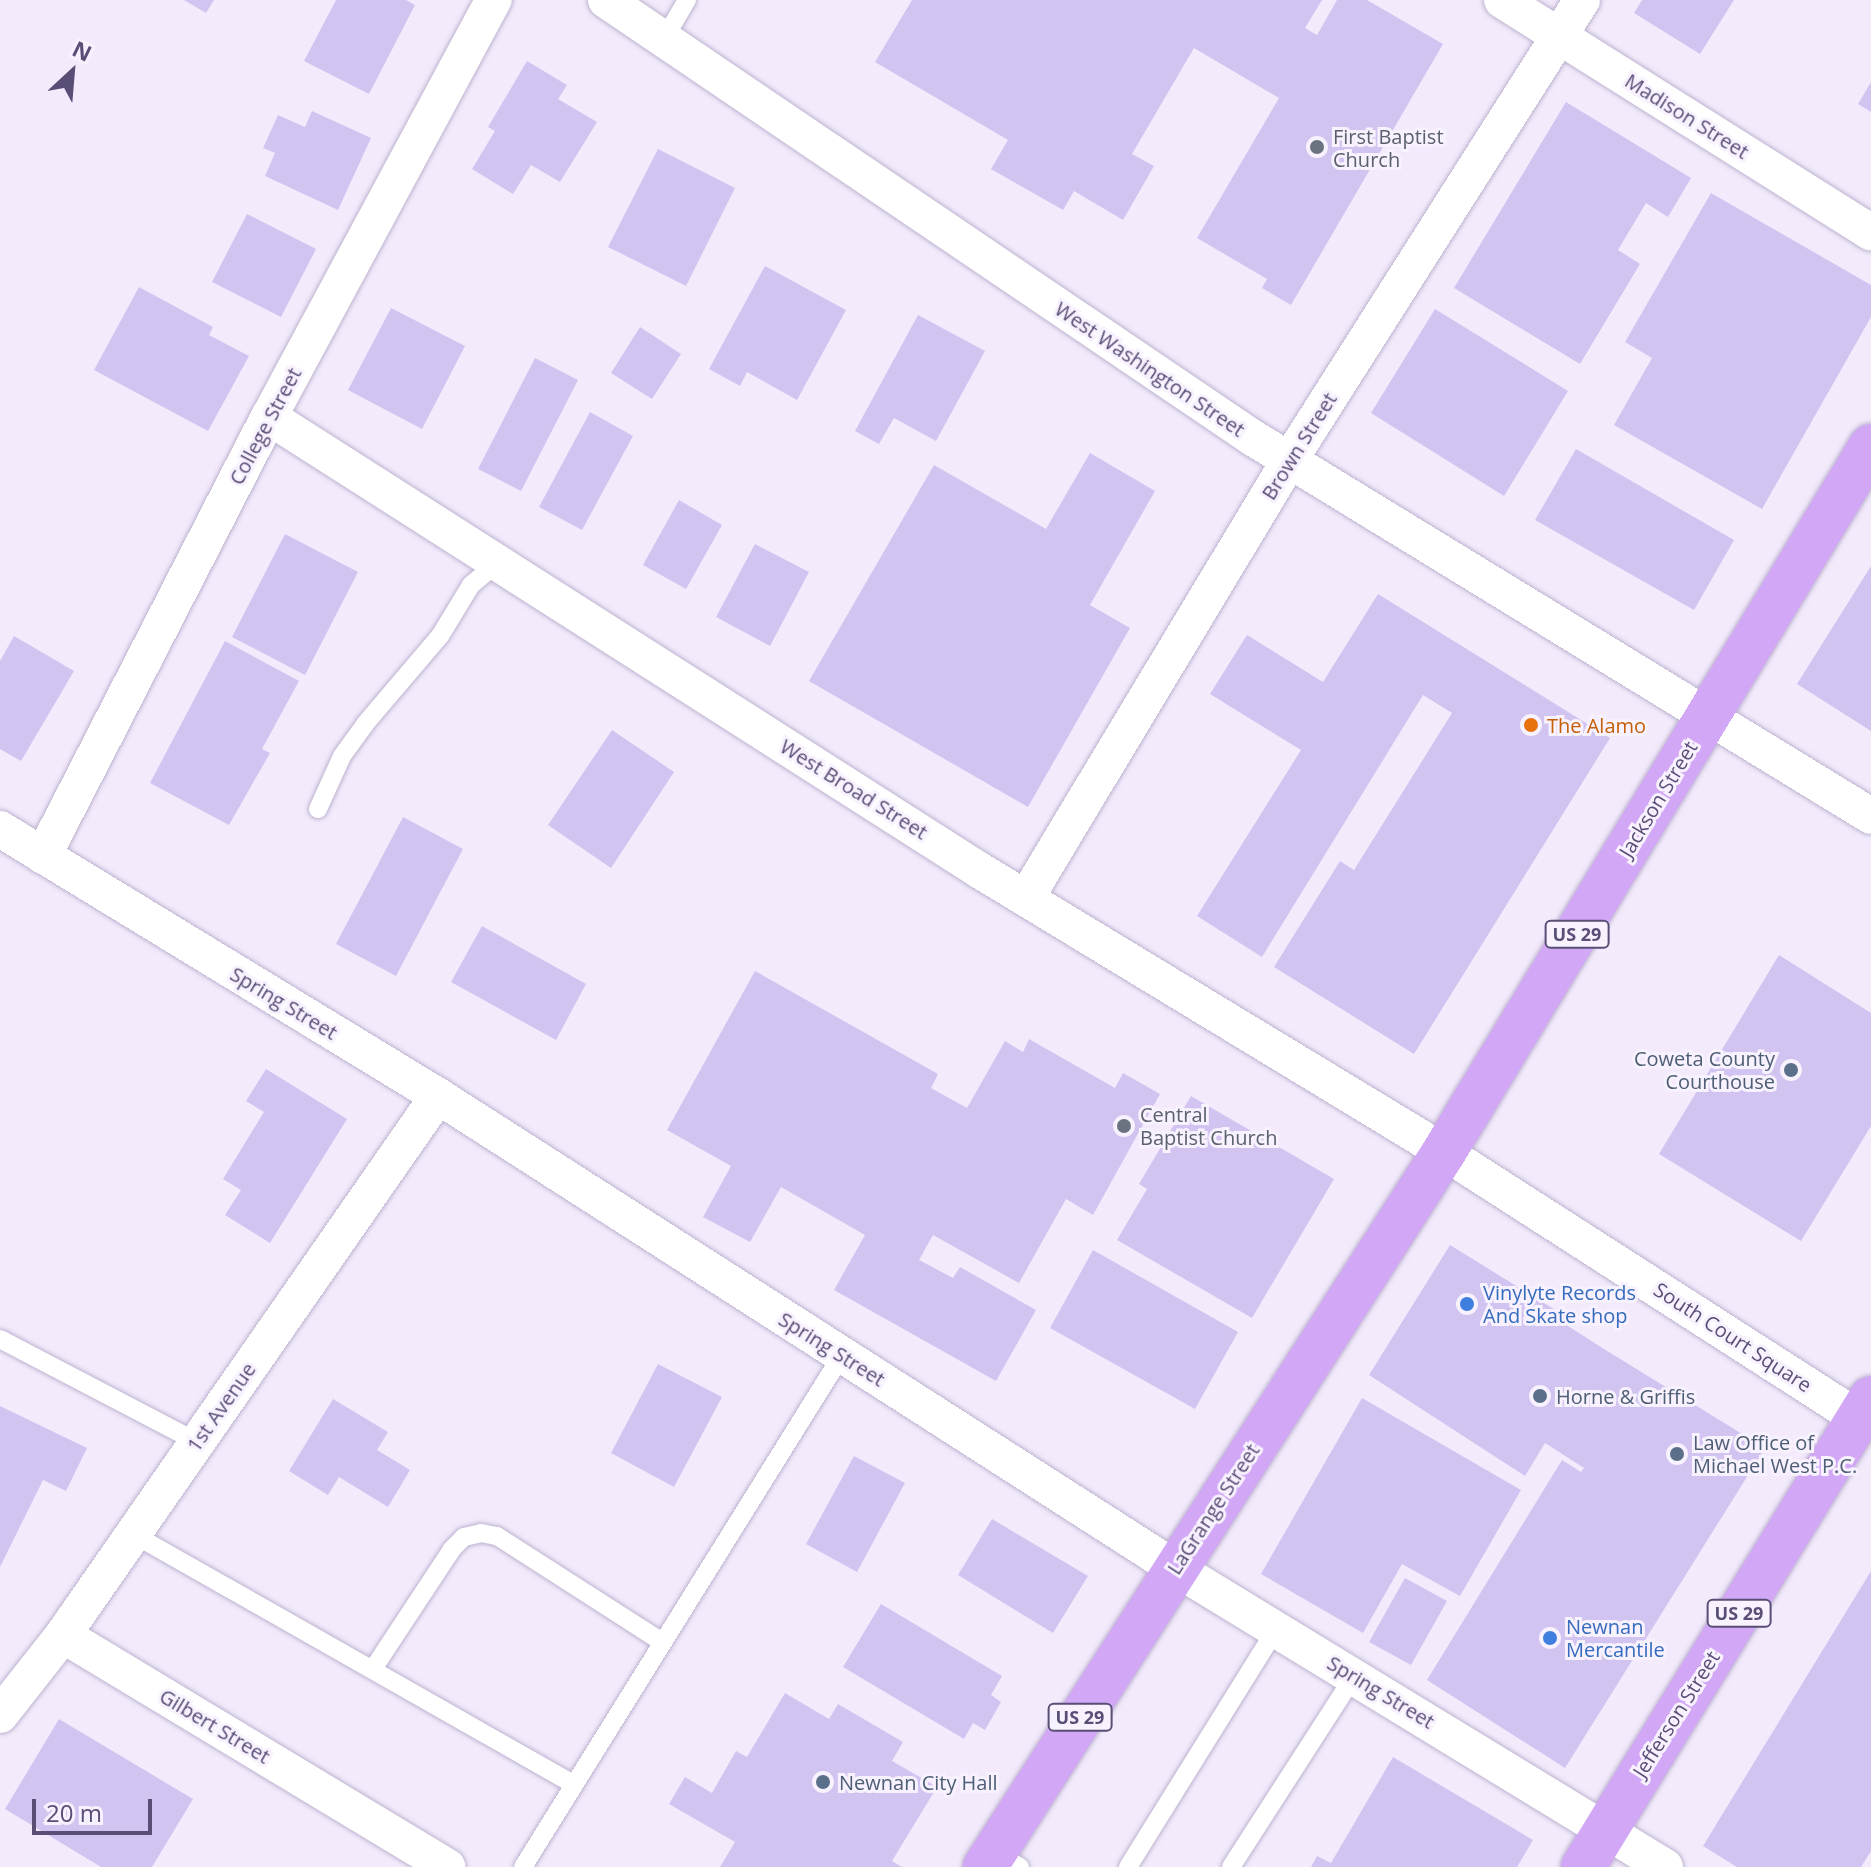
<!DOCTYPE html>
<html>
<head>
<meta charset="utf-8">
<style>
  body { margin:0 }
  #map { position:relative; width:1871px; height:1867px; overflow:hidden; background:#f3ebfc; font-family:"Open Sans",sans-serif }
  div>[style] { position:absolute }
  .building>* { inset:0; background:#d1c4f0 }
  .roads { filter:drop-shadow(0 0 2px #bdb3d0) drop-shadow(0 0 2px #bdb3d0) }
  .service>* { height:18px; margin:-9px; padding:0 9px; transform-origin:9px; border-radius:9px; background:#fff }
  .minor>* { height:36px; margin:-18px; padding:0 18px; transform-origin:18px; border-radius:18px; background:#fff }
  .primary>* { height:44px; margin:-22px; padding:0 22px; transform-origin:22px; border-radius:22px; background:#d1a7f6 }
  .dots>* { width:22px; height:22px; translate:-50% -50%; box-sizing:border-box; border:4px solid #f8f1fe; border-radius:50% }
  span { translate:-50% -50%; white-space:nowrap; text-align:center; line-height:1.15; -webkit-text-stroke:6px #f8f1fe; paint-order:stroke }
  .shield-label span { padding:2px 6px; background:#f8f1fe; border:2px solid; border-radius:6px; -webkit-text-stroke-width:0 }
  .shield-label { font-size:18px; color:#594e76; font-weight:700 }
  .street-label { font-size:20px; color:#594e76 }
  .worship-label { font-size:20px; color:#5b616d }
  .left { translate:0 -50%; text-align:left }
  .food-label { font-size:20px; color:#c56008 }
  .service-label { font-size:20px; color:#4e5e75 }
  .right { translate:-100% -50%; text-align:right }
  .shop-label { font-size:20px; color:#366cbe }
  .north { position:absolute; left:32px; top:32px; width:80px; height:80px; -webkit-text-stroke:6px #f8f1fe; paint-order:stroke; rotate:26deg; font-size:22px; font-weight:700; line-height:32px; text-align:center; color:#594e76 }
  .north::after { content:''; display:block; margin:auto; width:28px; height:36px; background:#594e76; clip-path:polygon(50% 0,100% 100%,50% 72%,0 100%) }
  .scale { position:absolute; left:32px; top:1799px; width:120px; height:36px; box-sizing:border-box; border:4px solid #594e76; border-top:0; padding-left:10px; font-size:24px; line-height:28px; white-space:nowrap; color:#594e76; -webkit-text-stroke:6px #f8f1fe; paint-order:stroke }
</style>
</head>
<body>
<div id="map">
  <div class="building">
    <div style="clip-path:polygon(184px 0,214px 0,206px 13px)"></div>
    <div style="clip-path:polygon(336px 0,406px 0,415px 5px,369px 94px,304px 61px)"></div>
    <div style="clip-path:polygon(912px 0,1322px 0,1305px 28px,1317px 35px,1337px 0,1367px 0,1443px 44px,1291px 305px,1262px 288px,1267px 279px,1197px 238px,1279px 98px,1194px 48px,1132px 154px,1154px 166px,1123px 220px,1074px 191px,1063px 210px,991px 169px,1008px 140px,875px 62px)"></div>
    <div style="clip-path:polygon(1642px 0,1734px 0,1700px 54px,1634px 13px)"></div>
    <div style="clip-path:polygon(527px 61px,567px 85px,558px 99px,597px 122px,560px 182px,531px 165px,513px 194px,472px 169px,495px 131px,488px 127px)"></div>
    <div style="clip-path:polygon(1871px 82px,1871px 112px,1858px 104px)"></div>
    <div style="clip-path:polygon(1566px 102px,1691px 178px,1668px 217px,1646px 203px,1618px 250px,1640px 264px,1580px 364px,1454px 288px)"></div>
    <div style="clip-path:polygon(312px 111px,371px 138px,338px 210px,265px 176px,275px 153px,263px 148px,278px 115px,305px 127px)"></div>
    <div style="clip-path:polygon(658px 149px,735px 188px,686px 286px,608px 247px)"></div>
    <div style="clip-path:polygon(1711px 193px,1871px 285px,1871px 317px,1762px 509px,1614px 425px,1652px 358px,1625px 342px)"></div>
    <div style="clip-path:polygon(247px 214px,316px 249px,281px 317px,212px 282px)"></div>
    <div style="clip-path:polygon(765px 266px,846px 310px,797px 400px,747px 372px,740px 386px,709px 369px)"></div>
    <div style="clip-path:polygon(139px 287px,213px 327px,209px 335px,249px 356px,208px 431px,94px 370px)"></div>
    <div style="clip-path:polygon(391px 308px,465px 346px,422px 429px,348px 390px)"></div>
    <div style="clip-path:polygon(1435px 309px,1568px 391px,1504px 496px,1371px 413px)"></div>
    <div style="clip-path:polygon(918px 315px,985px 351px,936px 441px,894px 418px,879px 444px,855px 431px)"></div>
    <div style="clip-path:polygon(640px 327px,681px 354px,652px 399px,611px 373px)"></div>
    <div style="clip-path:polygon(535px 358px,578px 380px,521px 491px,478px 469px)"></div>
    <div style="clip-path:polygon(590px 412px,633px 436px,582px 530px,539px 507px)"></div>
    <div style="clip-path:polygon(1576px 449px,1734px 540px,1694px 610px,1535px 520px)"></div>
    <div style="clip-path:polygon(1090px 453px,1155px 491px,1090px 605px,1130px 628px,1028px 807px,809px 681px,934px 465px,1046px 529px)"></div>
    <div style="clip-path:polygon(679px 500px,722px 525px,686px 589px,643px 565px)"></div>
    <div style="clip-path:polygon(285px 534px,358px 572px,305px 675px,232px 637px)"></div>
    <div style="clip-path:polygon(755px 544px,809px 572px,770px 646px,716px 617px)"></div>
    <div style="clip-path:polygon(1871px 566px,1871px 731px,1797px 684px)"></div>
    <div style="clip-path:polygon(1378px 594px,1610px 738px,1414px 1054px,1274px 967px,1340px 861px,1354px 870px,1452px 713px,1423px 695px,1262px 957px,1197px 916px,1301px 750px,1210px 694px,1247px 635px,1323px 682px)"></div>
    <div style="clip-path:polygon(14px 636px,74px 671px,21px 761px,0 749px,0 661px)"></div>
    <div style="clip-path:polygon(225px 641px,299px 681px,262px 749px,270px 753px,229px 825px,150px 783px)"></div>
    <div style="clip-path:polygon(612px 730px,674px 772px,611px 868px,548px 825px)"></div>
    <div style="clip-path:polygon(403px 817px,463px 849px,396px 976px,336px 944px)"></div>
    <div style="clip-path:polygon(482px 926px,586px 984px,556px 1040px,451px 982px)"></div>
    <div style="clip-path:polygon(1779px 955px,1871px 1013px,1871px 1126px,1801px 1241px,1659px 1154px)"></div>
    <div style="clip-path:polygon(755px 971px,938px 1074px,931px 1088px,967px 1108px,1005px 1041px,1023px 1052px,1029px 1039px,1115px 1088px,1123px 1073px,1160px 1094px,1093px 1215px,1066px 1199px,1019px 1283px,933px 1235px,919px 1260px,953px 1278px,960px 1267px,1036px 1310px,996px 1381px,834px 1290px,865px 1235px,781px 1187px,750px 1242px,703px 1217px,731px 1166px,667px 1130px)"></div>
    <div style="clip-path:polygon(266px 1069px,347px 1119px,270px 1243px,225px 1215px,241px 1190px,223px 1179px,264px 1112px,246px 1101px)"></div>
    <div style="clip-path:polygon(1191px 1096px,1334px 1179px,1252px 1318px,1117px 1240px,1147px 1189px,1139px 1184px)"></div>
    <div style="clip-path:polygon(1450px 1245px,1557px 1311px,1554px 1317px,1604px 1349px,1765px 1448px,1565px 1768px,1427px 1680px,1562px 1460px,1581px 1472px,1584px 1468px,1545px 1443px,1525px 1476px,1369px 1375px)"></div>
    <div style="clip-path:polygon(1093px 1250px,1238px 1332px,1195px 1409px,1050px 1328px)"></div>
    <div style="clip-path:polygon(658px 1364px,722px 1397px,674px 1487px,611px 1453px)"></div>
    <div style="clip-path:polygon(1362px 1398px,1521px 1490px,1460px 1596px,1402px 1564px,1363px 1633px,1261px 1574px)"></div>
    <div style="clip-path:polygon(333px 1399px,388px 1432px,377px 1450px,410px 1470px,388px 1507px,339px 1477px,328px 1495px,289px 1471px)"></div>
    <div style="clip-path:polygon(0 1406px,87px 1448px,66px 1491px,43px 1480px,0 1567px)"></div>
    <div style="clip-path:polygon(854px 1456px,905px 1483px,857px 1572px,806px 1544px)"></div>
    <div style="clip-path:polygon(992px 1519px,1088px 1576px,1053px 1633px,958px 1575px)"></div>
    <div style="clip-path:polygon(1871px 1571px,1871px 1851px,1861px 1867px,1737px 1867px,1703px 1846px)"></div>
    <div style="clip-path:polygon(1405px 1578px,1447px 1601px,1411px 1665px,1369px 1642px)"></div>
    <div style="clip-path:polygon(881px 1604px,1002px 1676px,991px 1695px,1001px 1702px,985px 1730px,973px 1723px,964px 1739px,843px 1667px)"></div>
    <div style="clip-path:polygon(785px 1693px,829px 1719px,838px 1704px,903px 1742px,892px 1761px,937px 1787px,892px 1861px,902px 1867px,720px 1867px,735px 1842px,669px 1804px,685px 1777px,712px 1793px,736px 1751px,747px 1757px)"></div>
    <div style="clip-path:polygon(59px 1719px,193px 1799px,152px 1867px,101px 1867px,5px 1809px)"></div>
    <div style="clip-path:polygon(1393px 1757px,1533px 1840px,1517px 1867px,1311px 1867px,1317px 1856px,1331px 1863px)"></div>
  </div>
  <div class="roads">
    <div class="service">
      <div style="left:664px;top:39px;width:45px;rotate:-59.5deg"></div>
      <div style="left:318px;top:809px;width:58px;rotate:-65.6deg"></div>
      <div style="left:342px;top:756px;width:39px;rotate:-54deg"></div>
      <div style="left:365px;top:724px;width:116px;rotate:-49.6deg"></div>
      <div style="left:440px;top:636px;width:60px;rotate:-58.7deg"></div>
      <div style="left:471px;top:585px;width:34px;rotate:-40deg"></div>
      <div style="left:0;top:1339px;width:222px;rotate:27.6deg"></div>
      <div style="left:133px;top:1534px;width:506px;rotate:29.6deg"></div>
      <div style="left:373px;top:1669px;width:144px;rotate:-56.6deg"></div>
      <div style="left:452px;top:1549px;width:17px;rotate:-45deg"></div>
      <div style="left:464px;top:1537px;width:17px;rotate:-13deg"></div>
      <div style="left:481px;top:1533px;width:16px;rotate:11deg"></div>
      <div style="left:497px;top:1536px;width:196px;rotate:32.7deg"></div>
      <div style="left:994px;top:1852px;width:30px;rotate:30deg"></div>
      <div style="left:523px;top:1867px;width:603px;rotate:-58.08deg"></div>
      <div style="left:1128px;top:1867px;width:280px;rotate:-58.1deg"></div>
      <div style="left:1231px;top:1867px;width:227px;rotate:-57.2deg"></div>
    </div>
    <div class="minor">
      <div style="left:606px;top:0;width:781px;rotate:34.1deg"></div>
      <div style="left:1253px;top:438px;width:724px;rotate:31.45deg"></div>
      <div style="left:1502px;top:0;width:436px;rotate:32.2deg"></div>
      <div style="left:269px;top:417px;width:842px;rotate:32.54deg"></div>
      <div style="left:979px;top:870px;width:544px;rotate:31.23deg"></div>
      <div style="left:1444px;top:1152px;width:493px;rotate:32.7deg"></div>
      <div style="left:0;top:829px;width:513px;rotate:31.37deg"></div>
      <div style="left:438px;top:1096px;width:875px;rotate:32.64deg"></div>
      <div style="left:1175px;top:1568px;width:574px;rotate:31.39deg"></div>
      <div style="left:43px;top:856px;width:494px;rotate:-62.8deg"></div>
      <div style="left:269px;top:417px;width:474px;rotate:-61.7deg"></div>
      <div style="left:1026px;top:898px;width:510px;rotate:-58.96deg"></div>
      <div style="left:1289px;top:461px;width:546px;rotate:-57.56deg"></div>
      <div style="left:63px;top:1635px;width:449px;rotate:31.1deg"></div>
      <div style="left:0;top:1715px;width:102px;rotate:-51.8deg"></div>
      <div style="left:63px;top:1635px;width:657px;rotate:-55.17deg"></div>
    </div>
    <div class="primary">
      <div style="left:985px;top:1867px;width:850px;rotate:-57.3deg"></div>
      <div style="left:1444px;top:1152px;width:825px;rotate:-58.83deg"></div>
      <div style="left:1583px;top:1867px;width:550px;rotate:-58.45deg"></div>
    </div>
  </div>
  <div class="dots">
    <div style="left:1317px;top:147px;background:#6b7280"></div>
    <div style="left:1531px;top:725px;background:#e8710a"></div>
    <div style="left:1791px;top:1070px;background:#5c6f8a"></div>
    <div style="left:1124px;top:1126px;background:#6b7280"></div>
    <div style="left:1467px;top:1304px;background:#3f7fe0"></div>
    <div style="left:1540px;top:1396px;background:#5c6f8a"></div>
    <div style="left:1677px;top:1454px;background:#5c6f8a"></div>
    <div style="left:1550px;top:1638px;background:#3f7fe0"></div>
    <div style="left:823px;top:1782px;background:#5c6f8a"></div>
  </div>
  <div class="shield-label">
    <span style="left:1577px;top:934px">US 29</span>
    <span style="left:1739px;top:1613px">US 29</span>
    <span style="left:1080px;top:1717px">US 29</span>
  </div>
  <div class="street-label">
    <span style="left:1687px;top:116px;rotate:32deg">Madison Street</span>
    <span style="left:1150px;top:369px;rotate:34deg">West Washington Street</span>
    <span style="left:265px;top:426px;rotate:-62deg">College Street</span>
    <span style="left:1299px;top:446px;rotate:-58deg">Brown Street</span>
    <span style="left:854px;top:789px;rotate:32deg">West Broad Street</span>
    <span style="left:1658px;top:799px;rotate:-59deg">Jackson Street</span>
    <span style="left:284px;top:1003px;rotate:31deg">Spring Street</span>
    <span style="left:1733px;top:1337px;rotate:33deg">South Court Square</span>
    <span style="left:832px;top:1349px;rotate:32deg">Spring Street</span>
    <span style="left:221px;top:1407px;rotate:-55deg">1st Avenue</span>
    <span style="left:1213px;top:1509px;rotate:-57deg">LaGrange Street</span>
    <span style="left:1381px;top:1692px;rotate:31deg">Spring Street</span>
    <span style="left:1676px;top:1714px;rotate:-58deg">Jefferson Street</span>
    <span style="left:215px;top:1726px;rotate:31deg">Gilbert Street</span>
  </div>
  <div class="worship-label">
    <span class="left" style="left:1333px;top:148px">First Baptist<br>Church</span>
    <span class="left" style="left:1140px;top:1126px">Central<br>Baptist Church</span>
  </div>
  <div class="food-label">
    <span class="left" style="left:1547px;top:725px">The Alamo</span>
  </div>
  <div class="service-label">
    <span class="right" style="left:1775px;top:1070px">Coweta County<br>Courthouse</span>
    <span class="left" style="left:1556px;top:1396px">Horne &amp; Griffis</span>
    <span class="left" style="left:1693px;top:1454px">Law Office of<br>Michael West P.C.</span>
    <span class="left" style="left:839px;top:1782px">Newnan City Hall</span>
  </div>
  <div class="shop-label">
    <span class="left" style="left:1483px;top:1304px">Vinylyte Records<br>And Skate shop</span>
    <span class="left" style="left:1566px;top:1638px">Newnan<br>Mercantile</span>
  </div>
  <div class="north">N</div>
  <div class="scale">20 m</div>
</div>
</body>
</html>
